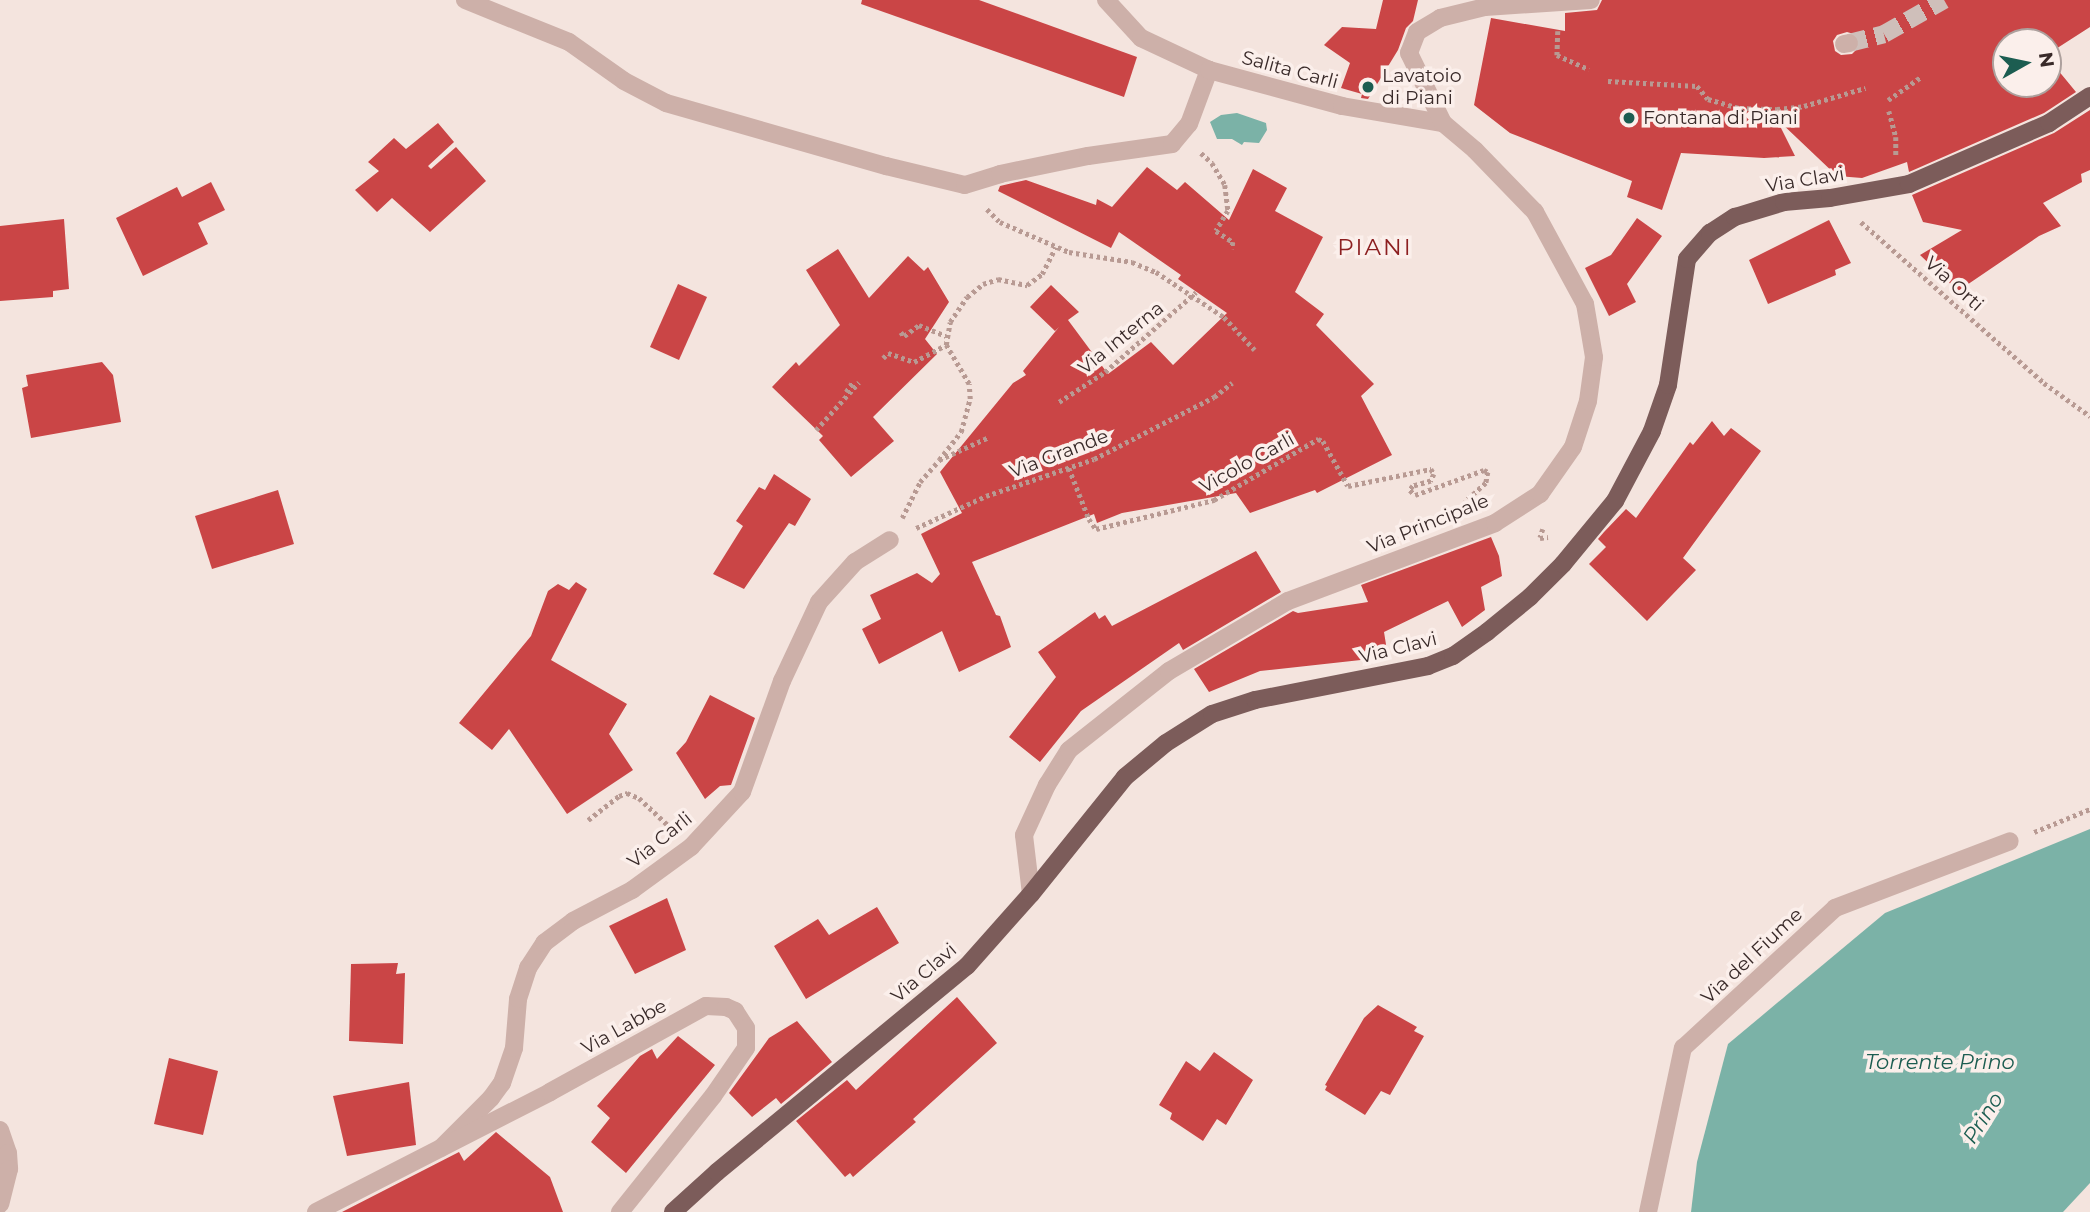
<!DOCTYPE html>
<html>
<head>
<meta charset="utf-8">
<style>
  body { margin:0 }
  #map { position:relative; width:2090px; height:1212px; overflow:hidden; background:#f4e4de; font-family:Montserrat,sans-serif }
  div>[style] { position:absolute }
  .water>* { inset:0; background:#7bb2a7 }
  .building>* { inset:0; background:#ca4546 }
  .minor-tunnel>* { height:18px; margin-top:-9px; transform-origin:0; background:repeating-linear-gradient(90deg,#cfbfba 0 18px,transparent 0 27px) }
  .path>* { height:4.5px; margin-top:-2.25px; transform-origin:0; background:repeating-linear-gradient(90deg,#b89a93 0 3.5px,transparent 0 7px) }
  .minor>* { height:18px; margin:-9px; padding:0 9px; transform-origin:9px; border-radius:9px; background:#cdb0a9 }
  .major>* { height:18px; margin:-9px; padding:0 9px; transform-origin:9px; border-radius:9px; background:#7c5c5a }
  .dots>* { width:19px; height:19px; translate:-50% -50%; box-sizing:border-box; border:4px solid #fbefeb; border-radius:50% }
  span { translate:-50% -50%; white-space:nowrap; text-align:center; line-height:1.15; -webkit-text-stroke:7px #fbefeb; paint-order:stroke }
  .street-label { font-size:19px; color:#392a29 }
  .poi-label { font-size:19px; color:#392a29 }
  .left { translate:0 -50%; text-align:left }
  .water-label { font-size:21px; color:#1c5d51; font-style:italic }
  .quarter-label { font-size:23px; color:#8c1f20; letter-spacing:2px }
  .north { position:absolute; left:1992px; top:28px; width:70px; height:70px; box-sizing:border-box; background:#fbefeb; border:2px solid #ada09d; border-radius:50%; rotate:81deg; font-size:19px; font-weight:700; line-height:28px; text-align:center; color:#392a29 }
  .north::after { content:''; display:block; margin:auto; width:24px; height:32px; background:#1c5d51; clip-path:polygon(50% 0,100% 100%,50% 72%,0 100%) }
</style>
</head>
<body>
<div id="map">
  <div class="water">
    <div style="clip-path:polygon(1237px 113px,1266px 123px,1267px 130px,1259px 143px,1244px 142px,1242px 145px,1232px 139px,1217px 139px,1210px 122px,1221px 115px)"></div>
    <div style="clip-path:polygon(2090px 829px,2090px 1183px,2063px 1212px,1691px 1212px,1697px 1162px,1728px 1044px,1885px 913px)"></div>
  </div>
  <div class="building">
    <div style="clip-path:polygon(862px 0,979px 0,1137px 57px,1124px 97px,861px 4px)"></div>
    <div style="clip-path:polygon(1383px 0,1418px 0,1413px 21px,1406px 28px,1398px 50px,1368px 99px,1361px 98px,1362px 94px,1341px 88px,1350px 63px,1324px 45px,1342px 27px,1376px 29px)"></div>
    <div style="clip-path:polygon(evenodd,1602px 0,2090px 0,2090px 27px,2048px 54px,2048px 42px,2006px 42px,2006px 84px,2048px 84px,2048px 58px,2076px 92px,2044px 113px,1909px 172px,1907px 162px,1862px 178px,1837px 176px,1776px 118px,1795px 156px,1764px 158px,1681px 153px,1662px 210px,1627px 197px,1632px 181px,1510px 133px,1474px 105px,1491px 18px,1565px 31px,1565px 13px,1597px 10px,1602px 0,1847px 32px,1857px 35px,1860px 46px,1852px 54px,1841px 55px,1835px 51px,1833px 41px,1837px 35px,1847px 32px)"></div>
    <div style="clip-path:polygon(2090px 110px,2090px 170px,2081px 174px,2082px 182px,2043px 203px,2061px 226px,2039px 236px,1958px 291px,1920px 255px,1962px 230px,1923px 222px,1912px 195px,2054px 133px)"></div>
    <div style="clip-path:polygon(438px 123px,454px 142px,428px 166px,431px 169px,456px 147px,486px 181px,430px 232px,392px 198px,377px 212px,355px 190px,379px 171px,368px 162px,394px 138px,406px 149px)"></div>
    <div style="clip-path:polygon(1147px 167px,1177px 190px,1185px 182px,1229px 220px,1253px 169px,1287px 188px,1275px 211px,1323px 237px,1295px 292px,1324px 314px,1316px 325px,1374px 384px,1361px 396px,1392px 455px,1317px 493px,1315px 490px,1250px 513px,1236px 493px,1122px 513px,1097px 523px,1094px 514px,972px 562px,996px 615px,1000px 616px,1011px 647px,959px 672px,942px 631px,879px 664px,862px 629px,881px 619px,870px 595px,917px 573px,932px 583px,940px 574px,921px 534px,962px 513px,940px 472px,1013px 383px,1026px 375px,1023px 371px,1059px 327px,1055px 331px,1030px 307px,1051px 285px,1079px 312px,1068px 320px,1108px 374px,1151px 342px,1173px 365px,1227px 313px,1178px 279px,1181px 275px,1119px 232px,1111px 248px,998px 191px,1000px 186px,1026px 180px,1096px 205px,1097px 199px,1112px 207px)"></div>
    <div style="clip-path:polygon(211px 182px,225px 210px,198px 223px,208px 244px,143px 276px,116px 218px,177px 187px,182px 197px)"></div>
    <div style="clip-path:polygon(1637px 218px,1662px 236px,1627px 284px,1636px 302px,1609px 316px,1585px 268px,1611px 255px)"></div>
    <div style="clip-path:polygon(64px 219px,69px 289px,53px 291px,53px 297px,0 301px,0 226px)"></div>
    <div style="clip-path:polygon(1829px 220px,1851px 263px,1835px 270px,1836px 275px,1768px 304px,1749px 260px)"></div>
    <div style="clip-path:polygon(838px 249px,869px 298px,908px 256px,924px 271px,928px 267px,949px 302px,925px 339px,937px 354px,873px 417px,894px 441px,851px 477px,819px 440px,823px 436px,772px 387px,796px 362px,799px 366px,840px 325px,806px 270px)"></div>
    <div style="clip-path:polygon(678px 284px,707px 297px,679px 360px,650px 347px)"></div>
    <div style="clip-path:polygon(102px 362px,113px 375px,121px 422px,31px 438px,22px 388px,28px 386px,26px 375px)"></div>
    <div style="clip-path:polygon(1712px 421px,1724px 436px,1731px 428px,1761px 451px,1683px 558px,1696px 570px,1647px 621px,1589px 564px,1606px 547px,1598px 539px,1604px 532px,1626px 509px,1636px 518px,1690px 442px,1693px 445px)"></div>
    <div style="clip-path:polygon(774px 474px,811px 499px,795px 526px,789px 523px,744px 589px,713px 574px,743px 526px,736px 521px,759px 487px,765px 490px)"></div>
    <div style="clip-path:polygon(278px 490px,294px 544px,212px 569px,195px 516px)"></div>
    <div style="clip-path:polygon(1491px 537px,1499px 556px,1502px 576px,1481px 587px,1485px 610px,1462px 627px,1448px 601px,1384px 632px,1388px 657px,1260px 671px,1209px 692px,1194px 669px,1293px 611px,1298px 613px,1368px 602px,1361px 585px)"></div>
    <div style="clip-path:polygon(1256px 551px,1281px 592px,1183px 650px,1179px 643px,1081px 711px,1040px 762px,1009px 737px,1056px 677px,1038px 652px,1095px 612px,1099px 619px,1105px 615px,1112px 626px)"></div>
    <div style="clip-path:polygon(576px 582px,587px 589px,551px 660px,627px 704px,609px 734px,633px 770px,567px 814px,509px 729px,492px 750px,459px 723px,531px 636px,548px 591px,558px 584px,569px 590px)"></div>
    <div style="clip-path:polygon(710px 695px,755px 718px,731px 785px,720px 786px,705px 799px,676px 753px,686px 742px)"></div>
    <div style="clip-path:polygon(667px 898px,686px 950px,635px 974px,609px 926px)"></div>
    <div style="clip-path:polygon(877px 907px,899px 943px,806px 999px,774px 946px,818px 919px,829px 935px)"></div>
    <div style="clip-path:polygon(398px 963px,396px 974px,405px 973px,403px 1044px,349px 1041px,351px 964px)"></div>
    <div style="clip-path:polygon(957px 997px,997px 1043px,913px 1119px,916px 1122px,853px 1177px,850px 1173px,845px 1177px,796px 1121px,847px 1080px,856px 1090px)"></div>
    <div style="clip-path:polygon(1378px 1005px,1417px 1027px,1414px 1031px,1424px 1036px,1390px 1095px,1381px 1091px,1365px 1115px,1325px 1090px,1327px 1086px,1325px 1085px,1364px 1018px)"></div>
    <div style="clip-path:polygon(797px 1021px,832px 1062px,781px 1104px,776px 1098px,752px 1117px,729px 1093px,769px 1038px)"></div>
    <div style="clip-path:polygon(678px 1036px,715px 1065px,626px 1173px,591px 1142px,610px 1118px,597px 1106px,640px 1056px,652px 1049px,657px 1059px)"></div>
    <div style="clip-path:polygon(1214px 1052px,1253px 1080px,1226px 1125px,1217px 1119px,1203px 1141px,1170px 1119px,1172px 1113px,1159px 1105px,1186px 1061px,1200px 1071px)"></div>
    <div style="clip-path:polygon(169px 1058px,218px 1071px,203px 1135px,154px 1124px)"></div>
    <div style="clip-path:polygon(409px 1082px,416px 1145px,347px 1156px,333px 1096px)"></div>
    <div style="clip-path:polygon(496px 1132px,550px 1177px,563px 1212px,342px 1212px,459px 1152px,464px 1161px)"></div>
  </div>
  <div class="minor-tunnel">
    <div style="left:1849px;top:43px;width:36px;rotate:-14deg"></div>
    <div style="left:1884px;top:34px;width:69px;rotate:-29.5deg"></div>
  </div>
  <div class="path">
    <div style="left:1558px;top:31px;width:24px;rotate:92deg"></div>
    <div style="left:1557px;top:55px;width:35px;rotate:24deg"></div>
    <div style="left:1608px;top:81px;width:89px;rotate:3.2deg"></div>
    <div style="left:1697px;top:86px;width:17px;rotate:50deg"></div>
    <div style="left:1708px;top:99px;width:33px;rotate:16deg"></div>
    <div style="left:1740px;top:108px;width:37px;rotate:2deg"></div>
    <div style="left:1777px;top:109px;width:27px;rotate:-6deg"></div>
    <div style="left:1804px;top:106px;width:64px;rotate:-16.4deg"></div>
    <div style="left:1888px;top:100px;width:39px;rotate:-35deg"></div>
    <div style="left:1889px;top:111px;width:27px;rotate:75deg"></div>
    <div style="left:1896px;top:137px;width:20px;rotate:90deg"></div>
    <div style="left:1201px;top:153px;width:15px;rotate:42deg"></div>
    <div style="left:1212px;top:163px;width:26px;rotate:59deg"></div>
    <div style="left:1225px;top:185px;width:26px;rotate:83deg"></div>
    <div style="left:1228px;top:211px;width:23px;rotate:121deg"></div>
    <div style="left:1216px;top:231px;width:20px;rotate:33deg"></div>
    <div style="left:1233px;top:242px;width:7px;rotate:98deg"></div>
    <div style="left:987px;top:209px;width:18px;rotate:45deg"></div>
    <div style="left:1000px;top:222px;width:75px;rotate:23.5deg"></div>
    <div style="left:1069px;top:252px;width:64px;rotate:9deg"></div>
    <div style="left:1132px;top:262px;width:26px;rotate:23deg"></div>
    <div style="left:1156px;top:272px;width:82px;rotate:33.5deg"></div>
    <div style="left:1224px;top:317px;width:45px;rotate:46.8deg"></div>
    <div style="left:1861px;top:222px;width:244px;rotate:41.3deg"></div>
    <div style="left:2044px;top:383px;width:57px;rotate:35.7deg"></div>
    <div style="left:901px;top:332px;width:5px;rotate:53deg"></div>
    <div style="left:904px;top:336px;width:19px;rotate:-36deg"></div>
    <div style="left:919px;top:325px;width:29px;rotate:22deg"></div>
    <div style="left:883px;top:358px;width:7px;rotate:-45deg"></div>
    <div style="left:888px;top:353px;width:28px;rotate:19deg"></div>
    <div style="left:914px;top:362px;width:36px;rotate:-28deg"></div>
    <div style="left:846px;top:392px;width:11px;rotate:-56deg"></div>
    <div style="left:1059px;top:402px;width:55px;rotate:-33.1deg"></div>
    <div style="left:1105px;top:372px;width:121px;rotate:-41.3deg"></div>
    <div style="left:816px;top:430px;width:64px;rotate:-48.1deg"></div>
    <div style="left:939px;top:460px;width:36px;rotate:-52deg"></div>
    <div style="left:961px;top:432px;width:34px;rotate:-75deg"></div>
    <div style="left:970px;top:399px;width:15px;rotate:-94deg"></div>
    <div style="left:969px;top:384px;width:45px;rotate:-120.5deg"></div>
    <div style="left:946px;top:345px;width:23px;rotate:-80deg"></div>
    <div style="left:950px;top:322px;width:30px;rotate:-56deg"></div>
    <div style="left:967px;top:297px;width:21px;rotate:-39deg"></div>
    <div style="left:983px;top:284px;width:16px;rotate:-18deg"></div>
    <div style="left:998px;top:279px;width:30px;rotate:12deg"></div>
    <div style="left:1027px;top:285px;width:19px;rotate:-36deg"></div>
    <div style="left:1042px;top:274px;width:30px;rotate:-63deg"></div>
    <div style="left:1069px;top:468px;width:55px;rotate:68.6deg"></div>
    <div style="left:1089px;top:519px;width:12px;rotate:55deg"></div>
    <div style="left:1096px;top:529px;width:122px;rotate:-13.8deg"></div>
    <div style="left:1214px;top:500px;width:121px;rotate:-30.4deg"></div>
    <div style="left:1318px;top:439px;width:5px;rotate:22deg"></div>
    <div style="left:1323px;top:441px;width:51px;rotate:60.9deg"></div>
    <div style="left:1348px;top:486px;width:85px;rotate:-11.6deg"></div>
    <div style="left:1431px;top:469px;width:6px;rotate:59deg"></div>
    <div style="left:1434px;top:474px;width:8px;rotate:113deg"></div>
    <div style="left:1431px;top:481px;width:19px;rotate:164deg"></div>
    <div style="left:1413px;top:486px;width:5px;rotate:127deg"></div>
    <div style="left:1410px;top:490px;width:7px;rotate:45deg"></div>
    <div style="left:1415px;top:495px;width:73px;rotate:-19.9deg"></div>
    <div style="left:1484px;top:470px;width:4px;rotate:27deg"></div>
    <div style="left:1488px;top:472px;width:11px;rotate:100deg"></div>
    <div style="left:1486px;top:483px;width:28px;rotate:138deg"></div>
    <div style="left:902px;top:518px;width:40px;rotate:-63.4deg"></div>
    <div style="left:920px;top:482px;width:29px;rotate:-49deg"></div>
    <div style="left:939px;top:460px;width:55px;rotate:-24.7deg"></div>
    <div style="left:916px;top:528px;width:77px;rotate:-24.6deg"></div>
    <div style="left:986px;top:496px;width:114px;rotate:-18.9deg"></div>
    <div style="left:1094px;top:459px;width:135px;rotate:-27.3deg"></div>
    <div style="left:1214px;top:397px;width:23px;rotate:-38deg"></div>
    <div style="left:1543px;top:529px;width:9px;rotate:108deg"></div>
    <div style="left:1540px;top:538px;width:8px;rotate:-7deg"></div>
    <div style="left:588px;top:820px;width:39px;rotate:-38deg"></div>
    <div style="left:619px;top:796px;width:9px;rotate:-21deg"></div>
    <div style="left:627px;top:793px;width:13px;rotate:23deg"></div>
    <div style="left:639px;top:798px;width:42px;rotate:43.1deg"></div>
    <div style="left:2034px;top:832px;width:61px;rotate:-22.3deg"></div>
  </div>
  <div class="minor">
    <div style="left:465px;top:0;width:112px;rotate:22deg"></div>
    <div style="left:569px;top:42px;width:67px;rotate:35.3deg"></div>
    <div style="left:624px;top:81px;width:47px;rotate:27.6deg"></div>
    <div style="left:666px;top:103px;width:229px;rotate:16deg"></div>
    <div style="left:886px;top:166px;width:81px;rotate:13.5deg"></div>
    <div style="left:965px;top:185px;width:37px;rotate:-17deg"></div>
    <div style="left:1000px;top:174px;width:90px;rotate:-11.6deg"></div>
    <div style="left:1088px;top:156px;width:85px;rotate:-8.1deg"></div>
    <div style="left:1172px;top:144px;width:26px;rotate:-50deg"></div>
    <div style="left:1189px;top:124px;width:58px;rotate:-69.7deg"></div>
    <div style="left:1106px;top:0;width:52px;rotate:47.4deg"></div>
    <div style="left:1141px;top:38px;width:75px;rotate:25.2deg"></div>
    <div style="left:1209px;top:70px;width:138px;rotate:15.1deg"></div>
    <div style="left:1342px;top:106px;width:102px;rotate:9.6deg"></div>
    <div style="left:1844px;top:44px;width:5px;rotate:-11deg"></div>
    <div style="left:1031px;top:894px;width:59px;rotate:-96.8deg"></div>
    <div style="left:1024px;top:835px;width:55px;rotate:-65.3deg"></div>
    <div style="left:1047px;top:785px;width:41px;rotate:-57.8deg"></div>
    <div style="left:1069px;top:750px;width:127px;rotate:-38.3deg"></div>
    <div style="left:1169px;top:671px;width:138px;rotate:-30.5deg"></div>
    <div style="left:1288px;top:601px;width:221px;rotate:-20.6deg"></div>
    <div style="left:1495px;top:523px;width:54px;rotate:-32.8deg"></div>
    <div style="left:1540px;top:494px;width:57px;rotate:-54.9deg"></div>
    <div style="left:1573px;top:447px;width:48px;rotate:-71.9deg"></div>
    <div style="left:1588px;top:401px;width:44px;rotate:-82.2deg"></div>
    <div style="left:1594px;top:357px;width:54px;rotate:-99.6deg"></div>
    <div style="left:1585px;top:304px;width:105px;rotate:-118.5deg"></div>
    <div style="left:1535px;top:212px;width:86px;rotate:-134.1deg"></div>
    <div style="left:1475px;top:150px;width:42px;rotate:-139.8deg"></div>
    <div style="left:1443px;top:123px;width:78px;rotate:-115.9deg"></div>
    <div style="left:1409px;top:53px;width:22px;rotate:-69deg"></div>
    <div style="left:1417px;top:32px;width:27px;rotate:-31deg"></div>
    <div style="left:1440px;top:18px;width:46px;rotate:-13.7deg"></div>
    <div style="left:1485px;top:7px;width:106px;rotate:-3.8deg"></div>
    <div style="left:0;top:1130px;width:24px;rotate:71deg"></div>
    <div style="left:8px;top:1153px;width:16px;rotate:86deg"></div>
    <div style="left:9px;top:1169px;width:36px;rotate:104deg"></div>
    <div style="left:441px;top:1148px;width:71px;rotate:-45deg"></div>
    <div style="left:491px;top:1098px;width:19px;rotate:-54deg"></div>
    <div style="left:502px;top:1083px;width:37px;rotate:-71deg"></div>
    <div style="left:514px;top:1048px;width:49px;rotate:-85.3deg"></div>
    <div style="left:518px;top:999px;width:33px;rotate:-72deg"></div>
    <div style="left:528px;top:968px;width:30px;rotate:-57deg"></div>
    <div style="left:544px;top:943px;width:36px;rotate:-37deg"></div>
    <div style="left:573px;top:921px;width:67px;rotate:-27.7deg"></div>
    <div style="left:632px;top:890px;width:73px;rotate:-36.1deg"></div>
    <div style="left:691px;top:847px;width:75px;rotate:-47.2deg"></div>
    <div style="left:742px;top:792px;width:118px;rotate:-70.2deg"></div>
    <div style="left:782px;top:681px;width:87px;rotate:-64.9deg"></div>
    <div style="left:819px;top:602px;width:54px;rotate:-48deg"></div>
    <div style="left:855px;top:562px;width:41px;rotate:-32.2deg"></div>
    <div style="left:316px;top:1212px;width:263px;rotate:-27.1deg"></div>
    <div style="left:550px;top:1092px;width:178px;rotate:-28.9deg"></div>
    <div style="left:706px;top:1006px;width:20px;rotate:3deg"></div>
    <div style="left:726px;top:1007px;width:10px;rotate:24deg"></div>
    <div style="left:735px;top:1011px;width:20px;rotate:57deg"></div>
    <div style="left:746px;top:1028px;width:20px;rotate:90deg"></div>
    <div style="left:746px;top:1048px;width:58px;rotate:124.5deg"></div>
    <div style="left:713px;top:1096px;width:149px;rotate:128.7deg"></div>
    <div style="left:1648px;top:1212px;width:168px;rotate:-78deg"></div>
    <div style="left:1683px;top:1048px;width:207px;rotate:-42.6deg"></div>
    <div style="left:1835px;top:908px;width:187px;rotate:-20.9deg"></div>
  </div>
  <div class="major">
    <div style="left:673px;top:1212px;width:59px;rotate:-42.3deg"></div>
    <div style="left:717px;top:1172px;width:324px;rotate:-39.5deg"></div>
    <div style="left:967px;top:966px;width:96px;rotate:-48.4deg"></div>
    <div style="left:1031px;top:894px;width:150px;rotate:-51.2deg"></div>
    <div style="left:1125px;top:777px;width:53px;rotate:-39.7deg"></div>
    <div style="left:1166px;top:743px;width:54px;rotate:-32.2deg"></div>
    <div style="left:1212px;top:714px;width:45px;rotate:-18deg"></div>
    <div style="left:1255px;top:700px;width:176px;rotate:-11.1deg"></div>
    <div style="left:1428px;top:666px;width:27px;rotate:-22deg"></div>
    <div style="left:1453px;top:656px;width:42px;rotate:-35.2deg"></div>
    <div style="left:1487px;top:632px;width:55px;rotate:-39.1deg"></div>
    <div style="left:1530px;top:597px;width:47px;rotate:-45deg"></div>
    <div style="left:1563px;top:564px;width:82px;rotate:-50.5deg"></div>
    <div style="left:1615px;top:501px;width:79px;rotate:-62.1deg"></div>
    <div style="left:1652px;top:431px;width:49px;rotate:-70.8deg"></div>
    <div style="left:1668px;top:385px;width:127px;rotate:-81.4deg"></div>
    <div style="left:1687px;top:259px;width:35px;rotate:-49deg"></div>
    <div style="left:1710px;top:233px;width:30px;rotate:-33deg"></div>
    <div style="left:1735px;top:217px;width:51px;rotate:-17deg"></div>
    <div style="left:1784px;top:202px;width:46px;rotate:-5deg"></div>
    <div style="left:1830px;top:198px;width:80px;rotate:-10deg"></div>
    <div style="left:1909px;top:184px;width:153px;rotate:-23.5deg"></div>
    <div style="left:2049px;top:123px;width:49px;rotate:-33.4deg"></div>
  </div>
  <div class="dots">
    <div style="left:1368px;top:87px;background:#1c5d51"></div>
    <div style="left:1629px;top:118px;background:#1c5d51"></div>
  </div>
  <div class="street-label">
    <span style="left:1290px;top:70px;rotate:15deg">Salita Carli</span>
    <span style="left:1805px;top:180px;rotate:-9deg">Via Clavi</span>
    <span style="left:1954px;top:284px;rotate:42deg">Via Orti</span>
    <span style="left:1121px;top:338px;rotate:-39deg">Via Interna</span>
    <span style="left:1059px;top:454px;rotate:-21deg">Via Grande</span>
    <span style="left:1247px;top:463px;rotate:-29deg">Vicolo Carli</span>
    <span style="left:1428px;top:524px;rotate:-22deg">Via Principale</span>
    <span style="left:1398px;top:648px;rotate:-14deg">Via Clavi</span>
    <span style="left:660px;top:840px;rotate:-39deg">Via Carli</span>
    <span style="left:1752px;top:956px;rotate:-43deg">Via del Fiume</span>
    <span style="left:924px;top:973px;rotate:-41deg">Via Clavi</span>
    <span style="left:624px;top:1027px;rotate:-29deg">Via Labbe</span>
  </div>
  <div class="poi-label">
    <span class="left" style="left:1382px;top:87px">Lavatoio<br>di Piani</span>
    <span class="left" style="left:1643px;top:118px">Fontana di Piani</span>
  </div>
  <div class="water-label">
    <span style="left:1940px;top:1062px">Torrente Prino</span>
    <span style="left:1983px;top:1118px;rotate:-58deg">Prino</span>
  </div>
  <div class="quarter-label">
    <span style="left:1375px;top:247px">PIANI</span>
  </div>
  <div class="north">N</div>
</div>
</body>
</html>
